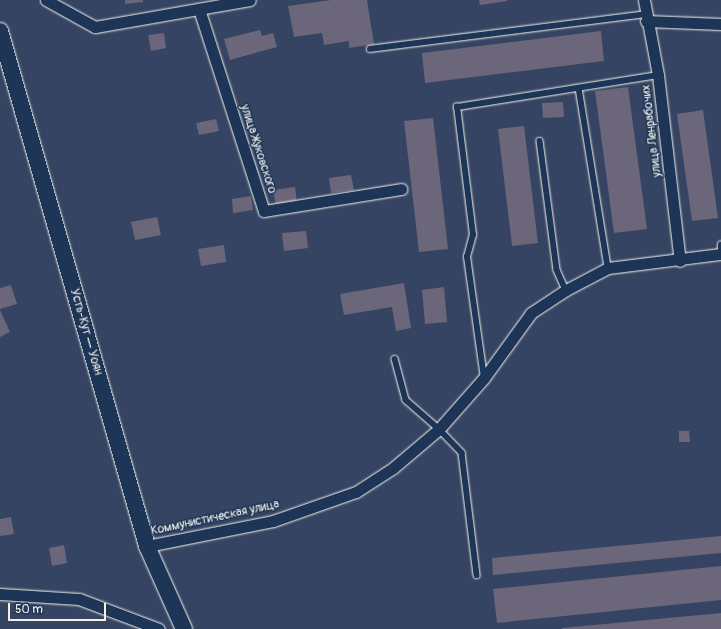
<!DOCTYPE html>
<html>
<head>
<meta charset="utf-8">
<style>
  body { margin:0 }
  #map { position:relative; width:721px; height:629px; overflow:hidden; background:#344462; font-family:Pangolin,sans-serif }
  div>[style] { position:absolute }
  .building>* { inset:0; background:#6b667a }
  .roads { filter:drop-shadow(0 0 1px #f4f1e8) drop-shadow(0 0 1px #f4f1e8) }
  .lane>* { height:5.5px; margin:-2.75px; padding:0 2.75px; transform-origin:2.75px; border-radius:2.75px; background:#1d3557 }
  .street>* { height:11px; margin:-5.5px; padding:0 5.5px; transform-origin:5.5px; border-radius:5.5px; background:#1d3557 }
  .secondary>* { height:16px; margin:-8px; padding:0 8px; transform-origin:8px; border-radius:8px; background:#1d3557 }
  span { translate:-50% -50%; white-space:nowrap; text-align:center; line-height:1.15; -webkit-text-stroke:3px #1d3557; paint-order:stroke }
  .street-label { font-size:12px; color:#f4f1e8 }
  .scale { position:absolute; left:8px; top:603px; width:98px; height:18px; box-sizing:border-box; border:2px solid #f4f1e8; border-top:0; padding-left:5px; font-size:12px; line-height:14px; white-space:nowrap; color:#f4f1e8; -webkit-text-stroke:3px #1d3557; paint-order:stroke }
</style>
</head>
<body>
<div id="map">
  <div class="building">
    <div style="clip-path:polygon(125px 0,143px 0,143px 2px,125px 4px)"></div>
    <div style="clip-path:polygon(331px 0,367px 0,374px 44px,349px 48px,349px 41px,324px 45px,322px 33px,294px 37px,288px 6px)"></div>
    <div style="clip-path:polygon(479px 0,507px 0,507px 1px,480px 5px)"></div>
    <div style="clip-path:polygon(260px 30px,262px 36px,273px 33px,277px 47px,230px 60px,224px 39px)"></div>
    <div style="clip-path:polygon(601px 31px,604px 61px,425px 83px,422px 53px)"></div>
    <div style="clip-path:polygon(164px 33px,166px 48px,151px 51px,148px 35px)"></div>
    <div style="clip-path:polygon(628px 87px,647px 229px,614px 233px,595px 91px)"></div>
    <div style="clip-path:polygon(563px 102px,564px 117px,543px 118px,542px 103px)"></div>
    <div style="clip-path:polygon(703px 110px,718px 218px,692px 221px,677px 114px)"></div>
    <div style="clip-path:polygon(433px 118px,448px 249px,419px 252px,404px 121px)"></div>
    <div style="clip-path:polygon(216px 119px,219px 131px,199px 135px,196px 123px)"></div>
    <div style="clip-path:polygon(524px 126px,538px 243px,512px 246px,498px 129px)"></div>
    <div style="clip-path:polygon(351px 175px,354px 190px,331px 193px,329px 178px)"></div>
    <div style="clip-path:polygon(295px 187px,297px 203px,276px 206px,273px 190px)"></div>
    <div style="clip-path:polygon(251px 196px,253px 210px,233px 213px,232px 199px)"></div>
    <div style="clip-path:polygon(157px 217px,161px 235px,135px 240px,131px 222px)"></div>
    <div style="clip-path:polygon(306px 231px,308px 248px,284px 251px,282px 233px)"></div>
    <div style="clip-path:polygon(224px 245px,226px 262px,201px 266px,198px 249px)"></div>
    <div style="clip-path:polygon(404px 283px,411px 328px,396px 331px,392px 307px,344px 315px,340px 294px)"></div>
    <div style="clip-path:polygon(11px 285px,17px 304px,0 309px,0 288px)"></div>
    <div style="clip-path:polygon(444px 287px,447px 322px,425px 324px,422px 290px)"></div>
    <div style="clip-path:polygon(0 310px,10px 332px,0 337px)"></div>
    <div style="clip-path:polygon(679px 431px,689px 431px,690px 442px,679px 442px)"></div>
    <div style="clip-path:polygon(11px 517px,14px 534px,0 536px,0 519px)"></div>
    <div style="clip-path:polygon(721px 536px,721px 553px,493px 575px,492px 558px)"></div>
    <div style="clip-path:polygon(64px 545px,67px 563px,52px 566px,49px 548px)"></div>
    <div style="clip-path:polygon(721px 566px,721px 600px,497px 623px,493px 589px)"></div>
    <div style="clip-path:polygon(721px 613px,721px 629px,562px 629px,562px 628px)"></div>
  </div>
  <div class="roads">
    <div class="lane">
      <div style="left:370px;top:49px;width:279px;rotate:-7.2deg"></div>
      <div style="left:579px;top:88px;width:182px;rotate:80.8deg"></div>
      <div style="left:540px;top:141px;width:130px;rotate:82.5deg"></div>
      <div style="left:557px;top:270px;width:22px;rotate:66deg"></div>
      <div style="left:721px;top:254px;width:9px;rotate:-90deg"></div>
      <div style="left:395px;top:359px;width:42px;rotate:75deg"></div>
      <div style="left:406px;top:400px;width:44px;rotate:41.3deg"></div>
      <div style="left:439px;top:429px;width:33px;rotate:46deg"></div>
      <div style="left:462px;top:453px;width:123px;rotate:83deg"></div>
      <div style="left:484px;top:378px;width:122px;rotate:-98deg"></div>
      <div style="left:467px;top:257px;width:23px;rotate:-75deg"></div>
      <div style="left:473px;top:235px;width:129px;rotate:-97.1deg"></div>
      <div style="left:457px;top:107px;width:204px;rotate:-9deg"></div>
    </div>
    <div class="street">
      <div style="left:46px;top:0;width:56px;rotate:28.9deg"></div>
      <div style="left:95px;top:27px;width:157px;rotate:-9.9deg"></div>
      <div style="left:644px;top:0;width:76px;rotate:79.4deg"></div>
      <div style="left:658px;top:75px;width:187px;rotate:83.3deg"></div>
      <div style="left:199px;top:9px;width:212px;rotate:72.2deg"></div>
      <div style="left:264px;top:211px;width:139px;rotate:-9.1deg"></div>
      <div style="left:646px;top:21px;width:75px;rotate:2.3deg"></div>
      <div style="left:147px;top:546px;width:128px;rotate:-11.2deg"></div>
      <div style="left:273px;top:521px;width:88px;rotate:-19.3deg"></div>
      <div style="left:356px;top:492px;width:44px;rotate:-33deg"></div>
      <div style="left:393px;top:468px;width:60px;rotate:-40.3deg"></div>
      <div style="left:439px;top:429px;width:68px;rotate:-48.6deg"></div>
      <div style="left:484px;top:378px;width:80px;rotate:-54.1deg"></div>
      <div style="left:531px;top:313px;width:42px;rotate:-33.3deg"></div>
      <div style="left:566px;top:290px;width:47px;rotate:-27.6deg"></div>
      <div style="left:608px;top:268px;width:114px;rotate:-7.1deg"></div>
      <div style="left:0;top:594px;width:79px;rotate:3.6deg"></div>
      <div style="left:79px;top:599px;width:85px;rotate:20.6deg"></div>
    </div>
    <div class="secondary">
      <div style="left:0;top:31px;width:536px;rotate:74.07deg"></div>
      <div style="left:147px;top:546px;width:91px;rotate:66deg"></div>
    </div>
  </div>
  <div class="street-label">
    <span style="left:652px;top:131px;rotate:-97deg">улица Ленрабочих</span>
    <span style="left:258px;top:149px;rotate:72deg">улица Жуковского</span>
    <span style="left:86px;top:332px;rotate:74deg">Усть-Кут — Уоян</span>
    <span style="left:215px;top:518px;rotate:-12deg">Коммунистическая улица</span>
  </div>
  <div class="scale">50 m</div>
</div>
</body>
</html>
